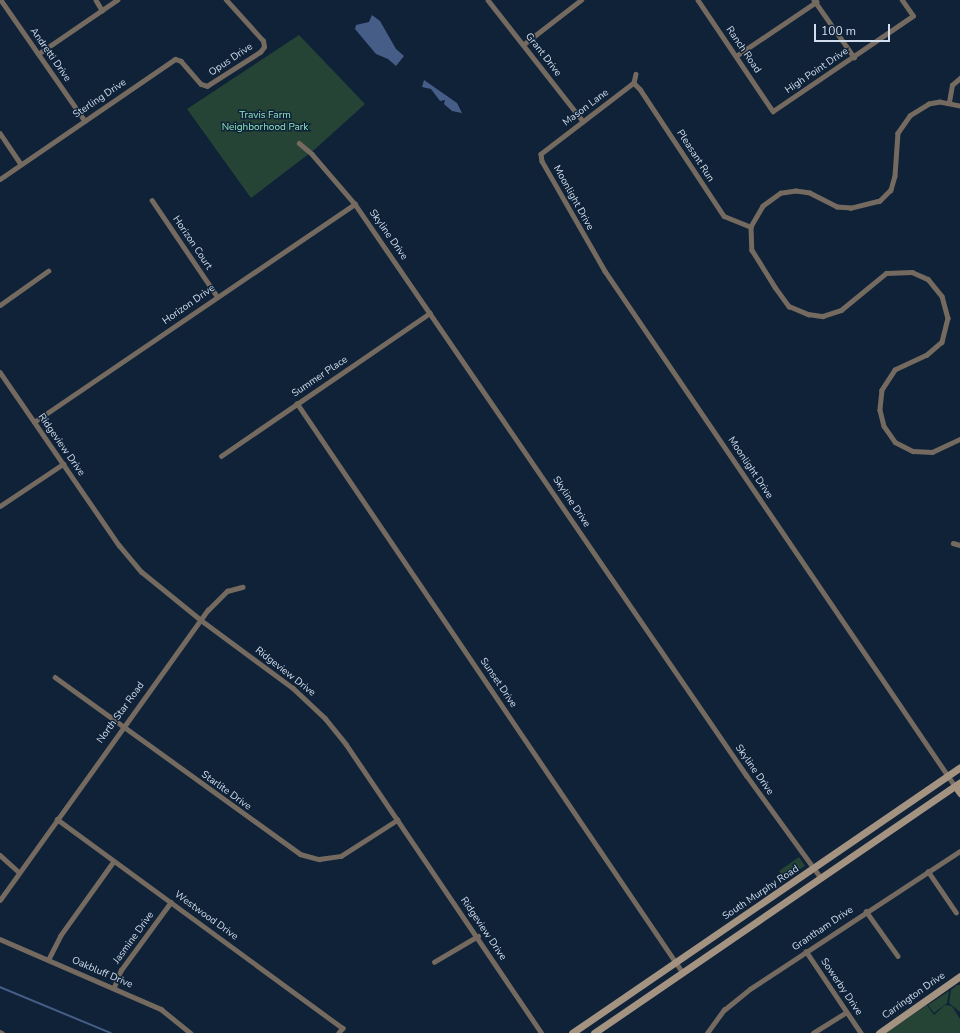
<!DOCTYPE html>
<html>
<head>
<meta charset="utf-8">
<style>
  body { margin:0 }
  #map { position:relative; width:960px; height:1033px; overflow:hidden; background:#0f2238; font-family:"Nunito Sans",sans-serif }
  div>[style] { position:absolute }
  .green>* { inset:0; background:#254436 }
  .water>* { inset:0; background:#465e87 }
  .stream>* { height:1.5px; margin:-0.75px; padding:0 0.75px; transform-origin:0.75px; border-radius:0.75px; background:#465e87 }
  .street>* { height:4.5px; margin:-2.25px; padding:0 2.25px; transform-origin:2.25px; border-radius:2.25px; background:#756a5f }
  .secondary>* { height:7px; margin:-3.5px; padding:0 3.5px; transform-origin:3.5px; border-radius:3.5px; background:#a59382 }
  span { translate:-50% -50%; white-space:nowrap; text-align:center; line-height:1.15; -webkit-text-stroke:3px #0f2238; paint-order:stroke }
  .street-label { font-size:10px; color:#d2deed }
  .park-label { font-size:10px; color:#8fe5bd }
  .scale { position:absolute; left:814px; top:24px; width:76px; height:18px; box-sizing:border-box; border:2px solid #d2deed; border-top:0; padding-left:5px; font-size:12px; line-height:14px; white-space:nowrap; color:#d2deed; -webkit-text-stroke:3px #0f2238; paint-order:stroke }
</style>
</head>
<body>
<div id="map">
  <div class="green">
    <div style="clip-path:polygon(299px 35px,365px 104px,314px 150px,251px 198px,187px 109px)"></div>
    <div style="clip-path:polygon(799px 857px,805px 866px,785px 879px,779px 871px)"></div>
    <div style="clip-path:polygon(957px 985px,960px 985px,960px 1012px,949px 1003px,951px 990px)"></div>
    <div style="clip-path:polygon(949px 991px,947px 1003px,934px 1013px,928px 1005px)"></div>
    <div style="clip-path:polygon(927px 1005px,934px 1015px,945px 1005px,952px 1006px,960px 1019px,960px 1033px,886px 1033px)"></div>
  </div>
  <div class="water">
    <div style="clip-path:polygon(372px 15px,380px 21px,396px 49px,404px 56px,396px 66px,388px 59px,376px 54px,355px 29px,356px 25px,369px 22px)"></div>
    <div style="clip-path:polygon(424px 80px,457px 103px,462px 113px,452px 111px,444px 104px,445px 100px,440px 101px,431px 89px,422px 87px)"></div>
  </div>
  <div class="stream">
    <div style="left:0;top:987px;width:120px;rotate:22.5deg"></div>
  </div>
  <div class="street">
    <div style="left:1px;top:0;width:147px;rotate:55.2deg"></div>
    <div style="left:96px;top:0;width:12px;rotate:59deg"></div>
    <div style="left:488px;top:0;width:154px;rotate:51.9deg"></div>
    <div style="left:698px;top:0;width:134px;rotate:56deg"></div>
    <div style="left:773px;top:111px;width:169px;rotate:-34.2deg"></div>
    <div style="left:913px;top:16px;width:19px;rotate:-125deg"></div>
    <div style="left:814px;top:0;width:70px;rotate:54.9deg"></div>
    <div style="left:524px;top:44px;width:72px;rotate:-37.7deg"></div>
    <div style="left:38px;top:54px;width:96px;rotate:-34.4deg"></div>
    <div style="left:736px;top:56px;width:97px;rotate:-34deg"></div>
    <div style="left:636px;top:74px;width:9px;rotate:103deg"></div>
    <div style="left:634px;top:83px;width:117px;rotate:142.6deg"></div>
    <div style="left:541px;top:154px;width:7px;rotate:82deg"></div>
    <div style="left:542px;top:161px;width:127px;rotate:60.2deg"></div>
    <div style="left:605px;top:271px;width:623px;rotate:55.8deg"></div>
    <div style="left:634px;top:83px;width:8px;rotate:45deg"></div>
    <div style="left:640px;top:89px;width:152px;rotate:56.5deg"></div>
    <div style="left:724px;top:216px;width:29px;rotate:22deg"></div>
    <div style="left:949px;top:102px;width:17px;rotate:-80deg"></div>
    <div style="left:952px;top:85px;width:11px;rotate:-41deg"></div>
    <div style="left:960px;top:106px;width:20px;rotate:-169deg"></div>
    <div style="left:940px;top:102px;width:11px;rotate:170deg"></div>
    <div style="left:929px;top:104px;width:22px;rotate:148deg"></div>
    <div style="left:910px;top:116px;width:21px;rotate:125deg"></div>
    <div style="left:898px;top:133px;width:43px;rotate:94deg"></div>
    <div style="left:895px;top:176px;width:15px;rotate:106deg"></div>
    <div style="left:891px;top:190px;width:16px;rotate:135deg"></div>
    <div style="left:880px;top:201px;width:30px;rotate:166deg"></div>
    <div style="left:851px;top:208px;width:14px;rotate:-176deg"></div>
    <div style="left:837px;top:207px;width:30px;rotate:-153deg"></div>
    <div style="left:810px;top:193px;width:14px;rotate:-172deg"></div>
    <div style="left:796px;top:191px;width:15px;rotate:172deg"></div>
    <div style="left:781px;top:193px;width:22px;rotate:144deg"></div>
    <div style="left:763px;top:206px;width:24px;rotate:120deg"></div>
    <div style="left:751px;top:227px;width:23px;rotate:88deg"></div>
    <div style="left:752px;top:250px;width:44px;rotate:58.1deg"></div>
    <div style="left:775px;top:287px;width:24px;rotate:54deg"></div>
    <div style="left:789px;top:306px;width:21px;rotate:23deg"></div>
    <div style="left:808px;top:314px;width:15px;rotate:8deg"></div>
    <div style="left:823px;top:316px;width:19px;rotate:-18deg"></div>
    <div style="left:841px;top:310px;width:58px;rotate:-39.4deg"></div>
    <div style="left:886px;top:273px;width:26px;rotate:-2deg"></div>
    <div style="left:912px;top:272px;width:17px;rotate:24deg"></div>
    <div style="left:928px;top:279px;width:22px;rotate:51deg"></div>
    <div style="left:942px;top:296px;width:23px;rotate:75deg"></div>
    <div style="left:948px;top:318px;width:25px;rotate:104deg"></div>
    <div style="left:942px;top:342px;width:20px;rotate:139deg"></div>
    <div style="left:927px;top:355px;width:35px;rotate:155deg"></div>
    <div style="left:895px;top:370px;width:24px;rotate:123deg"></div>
    <div style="left:882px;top:390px;width:20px;rotate:96deg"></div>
    <div style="left:880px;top:410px;width:16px;rotate:76deg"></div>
    <div style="left:884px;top:426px;width:19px;rotate:55deg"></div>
    <div style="left:895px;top:442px;width:20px;rotate:27deg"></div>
    <div style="left:913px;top:451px;width:19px;rotate:3deg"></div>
    <div style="left:932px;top:452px;width:31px;rotate:-25deg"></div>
    <div style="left:0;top:133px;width:37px;rotate:56deg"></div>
    <div style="left:299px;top:143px;width:17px;rotate:40deg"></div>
    <div style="left:312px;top:154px;width:66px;rotate:49.3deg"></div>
    <div style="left:355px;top:204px;width:693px;rotate:55.58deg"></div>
    <div style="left:747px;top:776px;width:126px;rotate:54deg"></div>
    <div style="left:0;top:179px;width:212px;rotate:-34.4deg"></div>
    <div style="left:175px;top:59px;width:6px;rotate:18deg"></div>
    <div style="left:181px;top:61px;width:30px;rotate:49deg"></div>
    <div style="left:201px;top:84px;width:6px;rotate:18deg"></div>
    <div style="left:207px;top:86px;width:63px;rotate:-32.7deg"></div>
    <div style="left:260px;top:52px;width:6px;rotate:-51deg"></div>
    <div style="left:264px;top:47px;width:6px;rotate:-99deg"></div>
    <div style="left:263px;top:41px;width:55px;rotate:-132.1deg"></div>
    <div style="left:152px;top:200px;width:116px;rotate:55.9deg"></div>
    <div style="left:0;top:305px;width:59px;rotate:-35.3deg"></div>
    <div style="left:0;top:372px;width:210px;rotate:55.5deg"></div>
    <div style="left:119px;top:545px;width:35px;rotate:50deg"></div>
    <div style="left:142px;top:572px;width:76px;rotate:39.1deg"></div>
    <div style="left:201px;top:620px;width:114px;rotate:36.5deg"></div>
    <div style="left:293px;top:688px;width:44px;rotate:43.2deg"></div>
    <div style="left:325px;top:718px;width:33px;rotate:51deg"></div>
    <div style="left:346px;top:744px;width:349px;rotate:55.9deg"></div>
    <div style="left:297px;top:403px;width:688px;rotate:55.89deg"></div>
    <div style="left:34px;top:422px;width:388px;rotate:-34.2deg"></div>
    <div style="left:221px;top:456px;width:253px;rotate:-34.4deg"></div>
    <div style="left:0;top:506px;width:76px;rotate:-33.7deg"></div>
    <div style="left:953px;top:543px;width:7px;rotate:16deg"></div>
    <div style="left:55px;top:677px;width:302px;rotate:35.8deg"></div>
    <div style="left:300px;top:854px;width:20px;rotate:15deg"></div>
    <div style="left:319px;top:859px;width:22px;rotate:-8deg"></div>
    <div style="left:341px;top:856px;width:67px;rotate:-32.7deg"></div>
    <div style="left:57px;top:819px;width:354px;rotate:36.2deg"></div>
    <div style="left:343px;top:1028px;width:6px;rotate:129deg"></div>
    <div style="left:0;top:855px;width:25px;rotate:42deg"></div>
    <div style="left:928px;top:871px;width:50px;rotate:55.7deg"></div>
    <div style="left:0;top:900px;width:357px;rotate:-54.4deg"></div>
    <div style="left:208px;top:610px;width:27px;rotate:-45deg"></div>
    <div style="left:227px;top:591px;width:16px;rotate:-15deg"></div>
    <div style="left:866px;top:911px;width:55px;rotate:54.6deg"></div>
    <div style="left:0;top:939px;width:176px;rotate:23.5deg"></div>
    <div style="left:161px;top:1009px;width:38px;rotate:39deg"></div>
    <div style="left:806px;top:951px;width:99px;rotate:56.1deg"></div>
    <div style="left:48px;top:960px;width:27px;rotate:-63deg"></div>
    <div style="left:60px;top:936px;width:91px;rotate:-54.4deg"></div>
    <div style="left:434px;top:962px;width:51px;rotate:-30.6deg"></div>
    <div style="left:114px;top:987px;width:18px;rotate:-68deg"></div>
    <div style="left:121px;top:970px;width:84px;rotate:-53.7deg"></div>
    <div style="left:0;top:1032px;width:2px;rotate:27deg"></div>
    <div style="left:707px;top:1033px;width:29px;rotate:-54deg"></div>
    <div style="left:724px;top:1010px;width:33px;rotate:-39deg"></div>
    <div style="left:750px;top:989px;width:251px;rotate:-33.3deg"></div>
    <div style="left:813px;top:1033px;width:39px;rotate:-32deg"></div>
  </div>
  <div class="secondary">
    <div style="left:955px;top:786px;width:9px;rotate:54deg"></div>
    <div style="left:572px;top:1033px;width:470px;rotate:-34.4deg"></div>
    <div style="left:594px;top:1033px;width:444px;rotate:-34.4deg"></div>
    <div style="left:879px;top:1033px;width:99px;rotate:-35.1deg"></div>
  </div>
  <div class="street-label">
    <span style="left:743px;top:50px;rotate:56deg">Ranch Road</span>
    <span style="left:50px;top:55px;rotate:55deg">Andretti Drive</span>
    <span style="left:543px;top:55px;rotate:52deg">Grant Drive</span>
    <span style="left:231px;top:60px;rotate:-34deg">Opus Drive</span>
    <span style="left:817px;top:71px;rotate:-34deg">High Point Drive</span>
    <span style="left:100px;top:99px;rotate:-34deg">Sterling Drive</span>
    <span style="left:586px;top:108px;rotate:-37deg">Mason Lane</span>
    <span style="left:695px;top:156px;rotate:57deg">Pleasant Run</span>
    <span style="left:573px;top:198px;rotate:61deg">Moonlight Drive</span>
    <span style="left:388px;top:235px;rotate:55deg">Skyline Drive</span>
    <span style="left:192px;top:243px;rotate:56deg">Horizon Court</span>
    <span style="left:189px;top:305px;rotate:-35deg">Horizon Drive</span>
    <span style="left:320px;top:377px;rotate:-34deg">Summer Place</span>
    <span style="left:61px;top:445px;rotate:55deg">Ridgeview Drive</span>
    <span style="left:750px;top:468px;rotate:56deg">Moonlight Drive</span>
    <span style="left:571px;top:502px;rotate:56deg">Skyline Drive</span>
    <span style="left:285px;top:672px;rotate:38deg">Ridgeview Drive</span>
    <span style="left:498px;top:683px;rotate:56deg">Sunset Drive</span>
    <span style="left:121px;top:713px;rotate:-54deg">North Star Road</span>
    <span style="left:754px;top:770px;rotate:55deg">Skyline Drive</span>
    <span style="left:226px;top:791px;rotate:36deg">Starlite Drive</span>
    <span style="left:761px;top:893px;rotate:-34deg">South Murphy Road</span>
    <span style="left:206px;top:916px;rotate:36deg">Westwood Drive</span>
    <span style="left:483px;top:929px;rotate:56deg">Ridgeview Drive</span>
    <span style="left:823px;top:929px;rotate:-34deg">Grantham Drive</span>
    <span style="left:134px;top:938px;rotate:-54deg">Jasmine Drive</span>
    <span style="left:102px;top:973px;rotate:23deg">Oakbluff Drive</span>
    <span style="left:841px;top:987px;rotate:56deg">Sowerby Drive</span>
    <span style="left:914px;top:996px;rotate:-35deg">Carrington Drive</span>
  </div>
  <div class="park-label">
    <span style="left:265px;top:121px">Travis Farm<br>Neighborhood Park</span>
  </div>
  <div class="scale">100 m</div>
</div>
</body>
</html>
